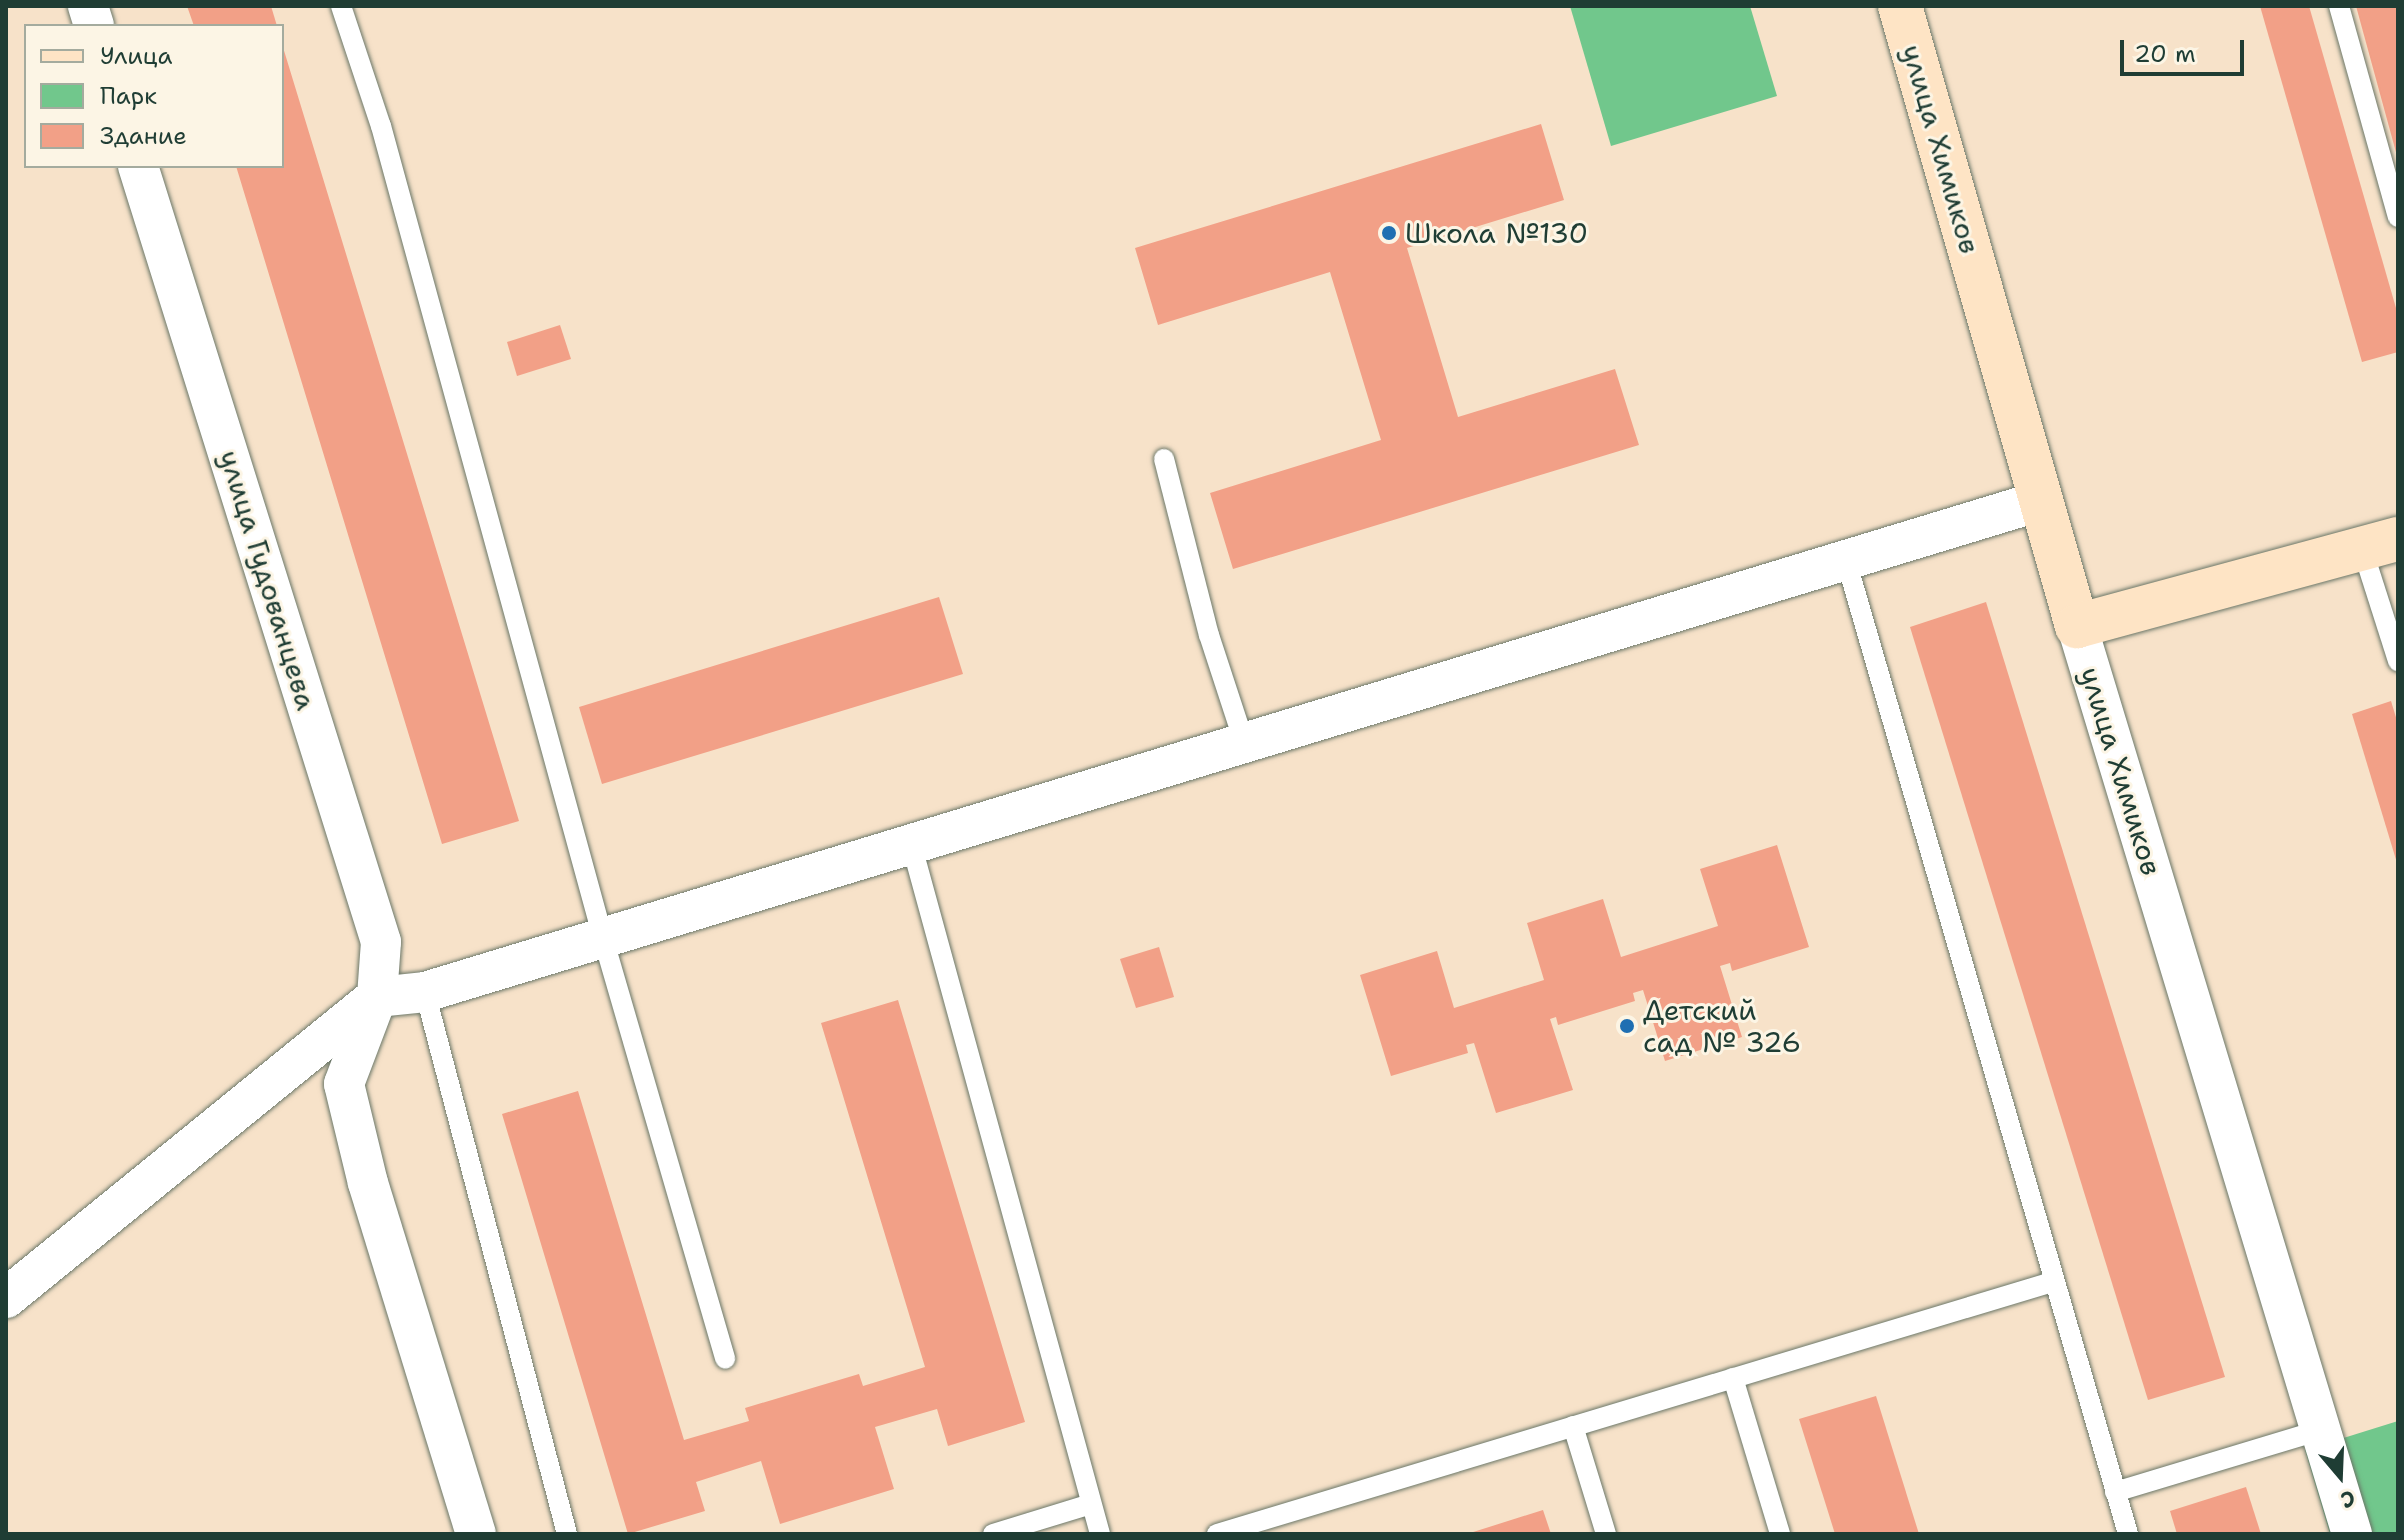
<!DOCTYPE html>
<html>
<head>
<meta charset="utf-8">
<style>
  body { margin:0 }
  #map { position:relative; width:2404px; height:1540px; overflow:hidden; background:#f7e2c9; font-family:"Shantell Sans",sans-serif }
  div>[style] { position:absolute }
  .green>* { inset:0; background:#71c78c }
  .building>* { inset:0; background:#f2a087 }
  .roads { filter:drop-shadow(0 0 2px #6b7768) drop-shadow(0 0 2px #6b7768) }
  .lane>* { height:20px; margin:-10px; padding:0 10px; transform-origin:10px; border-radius:10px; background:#fff }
  .street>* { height:40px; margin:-20px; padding:0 20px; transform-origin:20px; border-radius:20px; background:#fff }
  .secondary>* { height:44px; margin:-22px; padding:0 22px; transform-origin:22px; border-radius:22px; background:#fee4c5 }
  .dots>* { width:22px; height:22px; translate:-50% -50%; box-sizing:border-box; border:4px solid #fcf5e5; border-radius:50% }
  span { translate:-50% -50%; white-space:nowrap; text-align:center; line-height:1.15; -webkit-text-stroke:6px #fcf5e5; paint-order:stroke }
  .street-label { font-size:28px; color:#1f3d34 }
  .poi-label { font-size:28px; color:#1f3d34 }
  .left { translate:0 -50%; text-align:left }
  .frame { position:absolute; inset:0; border:8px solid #1f3d34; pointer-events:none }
  .legend { position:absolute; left:24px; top:24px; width:260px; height:144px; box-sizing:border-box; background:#fcf5e5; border:2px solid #a4ab9e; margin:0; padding:10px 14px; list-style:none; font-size:24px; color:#1f3d34 }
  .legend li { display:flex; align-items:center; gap:16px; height:40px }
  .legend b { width:40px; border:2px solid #a4ab9e }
  .north { position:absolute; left:2300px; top:1436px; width:80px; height:80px; -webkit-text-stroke:6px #fcf5e5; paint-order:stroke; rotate:161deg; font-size:22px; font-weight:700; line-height:32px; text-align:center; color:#1f3d34 }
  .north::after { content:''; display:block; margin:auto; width:28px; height:36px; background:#1f3d34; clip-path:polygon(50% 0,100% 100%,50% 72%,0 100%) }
  .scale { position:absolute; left:2120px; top:40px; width:124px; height:36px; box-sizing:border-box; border:4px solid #1f3d34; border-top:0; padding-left:10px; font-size:24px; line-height:28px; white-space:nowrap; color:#1f3d34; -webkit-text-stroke:6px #fcf5e5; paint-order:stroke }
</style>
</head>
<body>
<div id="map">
  <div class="green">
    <div style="clip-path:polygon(1570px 6px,1750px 6px,1777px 96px,1611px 146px)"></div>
    <div style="clip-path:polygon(2398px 1421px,2398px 1534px,2330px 1534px,2305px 1450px)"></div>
  </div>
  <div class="building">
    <div style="clip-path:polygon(187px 6px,271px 6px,277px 26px,194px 26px)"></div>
    <div style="clip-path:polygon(2260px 6px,2309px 6px,2398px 315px,2398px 352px,2362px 362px)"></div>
    <div style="clip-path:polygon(2356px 6px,2398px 6px,2398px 155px,2397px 156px)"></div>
    <div style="clip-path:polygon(282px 44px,519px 821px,442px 844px,236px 166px,282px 166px)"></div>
    <div style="clip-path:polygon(1541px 124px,1564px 200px,1407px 248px,1458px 417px,1615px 369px,1639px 445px,1233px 569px,1210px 493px,1381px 440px,1330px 272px,1158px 325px,1135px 248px)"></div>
    <div style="clip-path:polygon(560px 325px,571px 359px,517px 376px,507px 342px)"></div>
    <div style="clip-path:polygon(939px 597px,963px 674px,602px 784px,579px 707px)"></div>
    <div style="clip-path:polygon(1986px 602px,2225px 1377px,2148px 1400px,1910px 627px)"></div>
    <div style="clip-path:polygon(2391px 701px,2398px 724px,2397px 863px,2352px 714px)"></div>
    <div style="clip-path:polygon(1777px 845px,1809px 947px,1732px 971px,1730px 963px,1720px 966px,1742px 1037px,1665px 1061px,1643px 990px,1633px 993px,1635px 1001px,1558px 1025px,1556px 1017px,1550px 1019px,1573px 1090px,1496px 1113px,1474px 1043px,1466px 1045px,1468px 1053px,1391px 1076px,1360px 975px,1437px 951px,1454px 1008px,1544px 980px,1527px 923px,1603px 899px,1621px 957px,1718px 926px,1700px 869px)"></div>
    <div style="clip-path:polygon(1159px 947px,1174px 997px,1136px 1008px,1120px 959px)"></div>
    <div style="clip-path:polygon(898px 1000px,1025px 1422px,948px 1446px,937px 1409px,875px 1427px,894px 1489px,780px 1524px,761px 1461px,696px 1482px,705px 1511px,628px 1534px,502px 1114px,578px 1091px,684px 1440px,749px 1421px,745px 1408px,859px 1374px,863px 1386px,925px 1367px,821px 1023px)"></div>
    <div style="clip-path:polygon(1876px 1396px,1919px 1534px,1835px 1534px,1799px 1419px)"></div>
    <div style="clip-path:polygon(2246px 1487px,2261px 1534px,2177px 1534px,2170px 1511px)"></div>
    <div style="clip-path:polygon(1543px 1510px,1551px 1534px,1470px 1534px,1470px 1533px)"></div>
  </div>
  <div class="roads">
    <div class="lane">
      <div style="left:341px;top:6px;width:126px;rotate:71.6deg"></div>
      <div style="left:381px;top:126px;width:842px;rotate:74.71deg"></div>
      <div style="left:603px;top:938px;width:438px;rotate:73.8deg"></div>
      <div style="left:2339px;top:6px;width:219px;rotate:74.4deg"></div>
      <div style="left:1164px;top:459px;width:182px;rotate:75.7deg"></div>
      <div style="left:1209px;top:635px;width:113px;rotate:71.9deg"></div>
      <div style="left:2362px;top:548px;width:119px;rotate:72.3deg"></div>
      <div style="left:1846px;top:560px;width:1014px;rotate:73.85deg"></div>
      <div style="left:911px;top:843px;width:716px;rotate:74.7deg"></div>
      <div style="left:425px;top:992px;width:560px;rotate:75.32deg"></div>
      <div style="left:1733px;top:1378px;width:163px;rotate:73.2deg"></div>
      <div style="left:1573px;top:1426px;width:113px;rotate:73deg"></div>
      <div style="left:2115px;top:1492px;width:214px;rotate:-16.8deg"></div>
      <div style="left:993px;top:1534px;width:102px;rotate:-17deg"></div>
      <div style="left:1217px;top:1534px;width:872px;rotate:-16.79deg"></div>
    </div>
    <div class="street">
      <div style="left:88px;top:6px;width:21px;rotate:73deg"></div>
      <div style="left:138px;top:166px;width:813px;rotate:72.61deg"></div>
      <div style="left:381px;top:942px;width:55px;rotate:94.2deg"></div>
      <div style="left:377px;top:997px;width:93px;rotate:110.8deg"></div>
      <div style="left:344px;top:1084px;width:102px;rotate:76.4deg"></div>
      <div style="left:368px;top:1183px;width:367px;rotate:72.9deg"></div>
      <div style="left:2077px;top:626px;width:949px;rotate:73.15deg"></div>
      <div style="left:6px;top:1298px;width:478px;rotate:-39.1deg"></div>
      <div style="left:377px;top:997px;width:48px;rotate:-5.9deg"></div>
      <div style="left:425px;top:992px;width:1688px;rotate:-16.91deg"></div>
    </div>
    <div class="secondary">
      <div style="left:1900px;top:6px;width:645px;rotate:74.07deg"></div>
      <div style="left:2077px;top:626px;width:333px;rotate:-15.2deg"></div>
    </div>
  </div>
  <div class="dots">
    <div style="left:1389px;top:233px;background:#1f6fb2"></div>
    <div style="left:1627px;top:1026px;background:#1f6fb2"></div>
  </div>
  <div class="street-label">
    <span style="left:1941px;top:149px;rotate:74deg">улица Химиков</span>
    <span style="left:268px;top:580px;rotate:73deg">улица Гудованцева</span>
    <span style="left:2121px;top:771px;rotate:73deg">улица Химиков</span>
  </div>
  <div class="poi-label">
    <span class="left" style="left:1405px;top:233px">Школа №130</span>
    <span class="left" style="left:1643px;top:1026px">Детский<br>сад № 326</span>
  </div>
  <div class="frame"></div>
  <ul class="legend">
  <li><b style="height:10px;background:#fee4c5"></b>Улица</li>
  <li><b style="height:22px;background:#71c78c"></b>Парк</li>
  <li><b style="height:22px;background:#f2a087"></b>Здание</li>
  </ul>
  <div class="north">С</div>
  <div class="scale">20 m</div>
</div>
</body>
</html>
